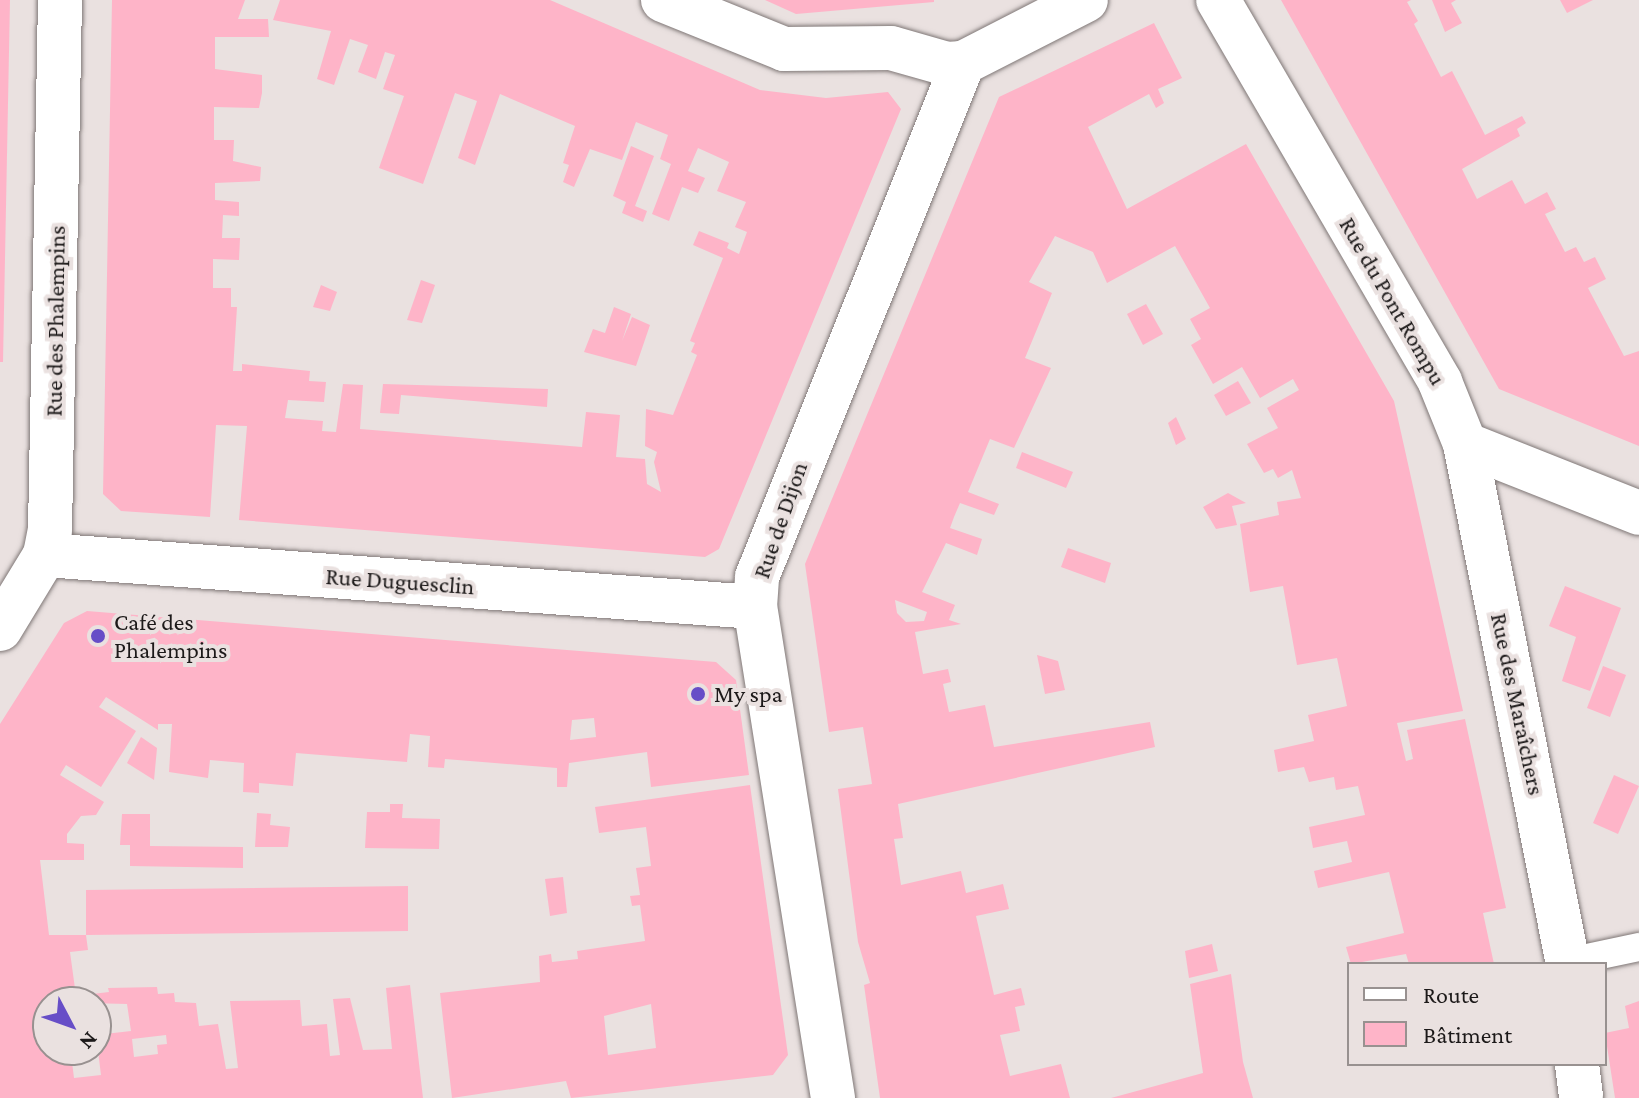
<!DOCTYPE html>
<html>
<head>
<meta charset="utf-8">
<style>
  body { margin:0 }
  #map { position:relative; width:1639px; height:1098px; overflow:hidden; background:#eae1e0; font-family:"Crimson Pro",serif }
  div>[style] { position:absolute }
  .building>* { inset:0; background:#feb4c8 }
  .roads { filter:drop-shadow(0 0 2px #7f7776) drop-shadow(0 0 2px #7f7776) }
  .service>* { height:28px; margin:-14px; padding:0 14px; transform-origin:14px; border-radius:14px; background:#fff }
  .minor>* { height:44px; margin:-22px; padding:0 22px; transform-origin:22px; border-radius:22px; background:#fff }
  .tertiary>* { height:44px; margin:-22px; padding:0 22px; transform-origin:22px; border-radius:22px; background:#fff }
  .dots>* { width:22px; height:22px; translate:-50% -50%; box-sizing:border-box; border:4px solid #eae1e0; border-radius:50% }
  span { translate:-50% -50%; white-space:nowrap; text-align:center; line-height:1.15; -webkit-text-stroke:8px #eae1e0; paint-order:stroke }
  .street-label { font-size:24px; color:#1c1919 }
  .poi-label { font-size:24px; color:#1c1919 }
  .left { translate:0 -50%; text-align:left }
  .legend { position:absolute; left:1347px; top:962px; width:260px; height:104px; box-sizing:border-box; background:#eae1e0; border:2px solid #989190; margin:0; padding:10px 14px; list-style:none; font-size:24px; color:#1c1919 }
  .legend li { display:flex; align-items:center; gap:16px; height:40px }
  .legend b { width:40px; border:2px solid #989190 }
  .north { position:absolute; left:32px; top:986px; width:80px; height:80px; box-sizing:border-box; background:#eae1e0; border:2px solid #989190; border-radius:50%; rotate:131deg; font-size:22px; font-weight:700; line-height:32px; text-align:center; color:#1c1919 }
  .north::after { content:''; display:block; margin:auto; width:28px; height:36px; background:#674ec7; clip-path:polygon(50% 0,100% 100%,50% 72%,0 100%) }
</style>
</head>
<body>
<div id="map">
  <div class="building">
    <div style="clip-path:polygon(0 0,10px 0,3px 362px,0 362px)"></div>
    <div style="clip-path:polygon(112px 0,245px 0,238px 19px,268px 19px,269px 37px,215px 37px,215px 69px,262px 75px,262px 93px,259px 108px,214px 107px,214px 140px,234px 140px,233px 161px,261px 167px,260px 181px,215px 183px,215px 200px,239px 202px,239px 216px,223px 215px,222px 238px,240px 238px,239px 260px,213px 259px,213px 288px,231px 288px,231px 307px,237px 307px,233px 371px,242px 371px,242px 364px,310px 371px,309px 381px,326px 382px,324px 402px,288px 400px,285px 418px,323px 421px,322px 431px,336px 432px,343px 384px,363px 385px,360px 429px,582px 447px,586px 412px,620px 415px,616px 457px,645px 459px,647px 484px,661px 492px,654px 462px,657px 452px,645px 446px,646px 409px,673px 415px,697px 355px,691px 352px,695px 343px,690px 341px,723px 258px,693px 245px,699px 231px,729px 243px,727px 248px,739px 254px,747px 232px,735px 227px,746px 202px,717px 191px,729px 162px,698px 148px,688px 171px,705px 178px,698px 193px,682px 187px,669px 221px,652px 214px,671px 164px,660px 159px,668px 135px,636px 122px,622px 160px,590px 149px,574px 187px,563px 182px,569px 165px,563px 163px,575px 126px,500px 94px,475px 165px,458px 158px,477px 101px,455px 93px,423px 184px,379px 168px,404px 96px,383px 89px,395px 55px,385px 52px,376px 79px,358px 72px,368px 45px,350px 39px,334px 85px,317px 79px,331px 31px,273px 20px,280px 0,550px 0,760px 90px,826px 98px,888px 92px,901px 109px,719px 549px,705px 557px,239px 520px,247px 426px,216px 425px,210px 517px,121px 511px,103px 494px)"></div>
    <div style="clip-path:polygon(765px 0,934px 0,934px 2px,796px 14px)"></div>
    <div style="clip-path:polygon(1281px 0,1411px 0,1407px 2px,1418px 21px,1414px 24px,1441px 77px,1452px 71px,1485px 135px,1522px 116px,1526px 123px,1517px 129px,1520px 136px,1462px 169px,1477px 199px,1512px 180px,1525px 204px,1547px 192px,1556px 209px,1545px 214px,1565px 252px,1576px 247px,1584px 262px,1595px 257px,1606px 279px,1588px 288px,1624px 356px,1639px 351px,1639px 446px,1499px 389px)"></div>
    <div style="clip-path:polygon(1432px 0,1456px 0,1451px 3px,1462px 23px,1445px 32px)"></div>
    <div style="clip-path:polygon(1560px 0,1593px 0,1567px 13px)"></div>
    <div style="clip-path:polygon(evenodd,1154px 23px,1182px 78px,1158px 89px,1164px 103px,1156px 108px,1149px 94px,1088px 127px,1127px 209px,1246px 144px,1394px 401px,1463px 711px,1397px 723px,1406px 761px,1413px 759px,1407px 730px,1465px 719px,1506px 908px,1483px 913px,1494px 964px,1409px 964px,1406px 954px,1351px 964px,1346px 947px,1404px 933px,1389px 872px,1318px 888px,1314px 871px,1352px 862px,1347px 841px,1313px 848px,1309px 827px,1365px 815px,1358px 786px,1336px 790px,1334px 777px,1309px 782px,1304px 767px,1278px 772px,1274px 750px,1314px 741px,1308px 715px,1347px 706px,1337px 658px,1297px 665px,1283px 586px,1250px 592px,1240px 524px,1279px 515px,1277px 502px,1301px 498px,1292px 470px,1278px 478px,1273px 469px,1264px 473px,1247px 444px,1278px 428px,1267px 408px,1299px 390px,1293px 379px,1260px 398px,1242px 367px,1213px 384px,1191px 345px,1201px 339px,1190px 319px,1210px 308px,1175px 246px,1107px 283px,1093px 252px,1055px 236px,1029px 282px,1052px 293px,1025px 358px,1051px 368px,1014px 448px,990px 439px,968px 492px,999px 504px,994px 515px,960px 503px,954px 517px,950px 528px,982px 539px,977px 555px,946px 543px,922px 592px,955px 605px,949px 620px,961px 624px,915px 632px,923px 674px,948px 669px,951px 682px,943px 684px,949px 712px,985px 705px,994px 747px,1150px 722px,1155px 747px,898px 804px,903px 838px,894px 839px,901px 885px,961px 871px,966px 893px,1003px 884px,1009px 909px,976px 916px,994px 995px,1021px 988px,1025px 1005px,1015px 1007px,1020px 1031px,1000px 1035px,1010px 1076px,1061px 1064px,1070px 1098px,880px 1098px,864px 985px,870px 983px,858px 942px,838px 789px,872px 784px,863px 727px,829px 732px,805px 564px,999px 97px,1154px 23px,895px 600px,927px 612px,924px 621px,906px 622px,897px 613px,895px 600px)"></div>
    <div style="clip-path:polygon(631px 146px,654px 156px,635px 206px,647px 211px,643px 222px,622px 213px,626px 202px,613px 196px)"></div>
    <div style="clip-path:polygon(421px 280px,435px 285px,422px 323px,407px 320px)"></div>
    <div style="clip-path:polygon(321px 285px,337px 292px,330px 311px,313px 307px)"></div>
    <div style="clip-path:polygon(1146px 304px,1163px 334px,1143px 345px,1127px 314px)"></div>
    <div style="clip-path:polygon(614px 307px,631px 314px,622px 341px,632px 317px,650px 325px,636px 366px,584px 352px,593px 329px,605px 333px)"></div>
    <div style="clip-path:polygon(1238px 381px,1251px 403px,1226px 416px,1214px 395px)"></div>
    <div style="clip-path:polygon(383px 384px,548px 389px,547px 407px,401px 395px,399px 414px,380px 413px)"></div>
    <div style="clip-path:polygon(1176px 417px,1186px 439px,1176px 445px,1168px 423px)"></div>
    <div style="clip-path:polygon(1022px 452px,1073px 472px,1066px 488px,1016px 468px)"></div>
    <div style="clip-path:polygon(1228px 493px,1246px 503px,1232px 506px,1237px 525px,1216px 529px,1203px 507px)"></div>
    <div style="clip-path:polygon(1068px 548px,1111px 563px,1105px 583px,1061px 567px)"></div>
    <div style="clip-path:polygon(1565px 586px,1621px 608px,1590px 691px,1562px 681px,1576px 637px,1549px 626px)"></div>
    <div style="clip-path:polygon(evenodd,87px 611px,716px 662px,736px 680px,749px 775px,651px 787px,647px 752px,569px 763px,567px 787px,557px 787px,557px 768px,445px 759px,444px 768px,428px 767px,430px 736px,410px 734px,407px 762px,296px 753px,293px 786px,259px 783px,259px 793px,243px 792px,244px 763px,210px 760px,208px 778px,169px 772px,172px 724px,158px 724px,158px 730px,106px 697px,99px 707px,136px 731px,101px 787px,66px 765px,60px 775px,104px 802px,96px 815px,81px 816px,67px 834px,67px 843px,84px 844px,84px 860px,40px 860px,49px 935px,86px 935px,88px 950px,70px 952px,76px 996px,109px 992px,108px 988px,157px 987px,158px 994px,174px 993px,175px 1002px,196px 1003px,199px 1026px,218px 1024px,226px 1069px,238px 1068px,230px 1001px,300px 1000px,302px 1026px,327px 1024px,330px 1056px,340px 1055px,333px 999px,350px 998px,363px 1050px,392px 1049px,386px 988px,410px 985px,423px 1098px,0 1098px,0 724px,64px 623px,87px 611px,594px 718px,596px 737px,570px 740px,572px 720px,594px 718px,87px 611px,48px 1002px,127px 1004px,131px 1031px,96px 1035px,101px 1075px,74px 1078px,71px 1054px,77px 1050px,48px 1050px,48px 1002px,87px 611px,166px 1035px,167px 1044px,157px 1045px,158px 1054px,134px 1057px,132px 1039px,166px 1035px)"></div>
    <div style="clip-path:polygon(1037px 655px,1058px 661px,1065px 690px,1045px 694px)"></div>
    <div style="clip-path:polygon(1603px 666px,1626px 675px,1610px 717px,1587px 708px)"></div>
    <div style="clip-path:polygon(141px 737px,157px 748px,154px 780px,127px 763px)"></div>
    <div style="clip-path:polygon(1614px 775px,1639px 786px,1618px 834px,1593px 823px)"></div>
    <div style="clip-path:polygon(evenodd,750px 785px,788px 1055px,773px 1075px,571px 1098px,566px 1081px,452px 1098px,440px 993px,540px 982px,539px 956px,551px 954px,552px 962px,578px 959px,577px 951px,645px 941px,640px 905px,632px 906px,630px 896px,640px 895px,636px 868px,651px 866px,646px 827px,599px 833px,595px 807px,750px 785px,651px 1004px,656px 1048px,608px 1055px,604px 1016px,651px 1004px)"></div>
    <div style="clip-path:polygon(390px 804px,403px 804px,402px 818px,440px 819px,439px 849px,365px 848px,367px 812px,390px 812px)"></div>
    <div style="clip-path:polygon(257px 813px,271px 814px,270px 825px,290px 827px,288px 847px,255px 847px)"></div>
    <div style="clip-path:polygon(122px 814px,150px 814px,150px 846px,243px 847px,243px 868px,130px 866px,130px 845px,120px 845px)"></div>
    <div style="clip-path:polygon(563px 877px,567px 913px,550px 916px,545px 879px)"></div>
    <div style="clip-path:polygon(408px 886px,408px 931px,86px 935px,86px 890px)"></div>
    <div style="clip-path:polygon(1212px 944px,1218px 971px,1189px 978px,1185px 951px)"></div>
    <div style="clip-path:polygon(1231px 974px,1243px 1062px,1253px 1098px,1111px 1098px,1203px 1073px,1190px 984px)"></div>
    <div style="clip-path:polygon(1639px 1001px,1639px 1098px,1615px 1098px,1605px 1033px,1629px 1028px,1625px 1006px)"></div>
  </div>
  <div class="roads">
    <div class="service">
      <div style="left:1568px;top:962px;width:73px;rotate:-11.9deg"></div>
    </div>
    <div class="minor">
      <div style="left:1465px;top:444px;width:530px;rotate:78.8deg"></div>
      <div style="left:45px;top:555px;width:712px;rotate:4.19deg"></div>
      <div style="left:0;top:629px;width:87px;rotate:-58.7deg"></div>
      <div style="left:45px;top:555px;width:25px;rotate:-79deg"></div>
      <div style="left:50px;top:530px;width:530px;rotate:-88.92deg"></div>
      <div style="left:1577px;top:1064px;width:34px;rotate:83deg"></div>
      <div style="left:833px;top:1098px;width:497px;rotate:-99deg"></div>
      <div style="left:755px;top:607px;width:30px;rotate:-86deg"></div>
      <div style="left:757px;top:577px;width:554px;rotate:-68.16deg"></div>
    </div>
    <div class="tertiary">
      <div style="left:663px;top:0;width:131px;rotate:22deg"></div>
      <div style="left:784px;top:49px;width:107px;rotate:-0.5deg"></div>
      <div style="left:891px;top:48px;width:58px;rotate:15.9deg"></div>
      <div style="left:947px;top:64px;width:16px;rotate:-4deg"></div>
      <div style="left:963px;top:63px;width:138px;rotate:-27.1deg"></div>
      <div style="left:1218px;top:0;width:442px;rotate:59.8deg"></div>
      <div style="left:1440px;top:382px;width:67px;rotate:68deg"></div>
      <div style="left:1465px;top:444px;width:187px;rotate:21.6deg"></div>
    </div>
  </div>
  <div class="dots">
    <div style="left:98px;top:636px;background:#674ec7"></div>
    <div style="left:698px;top:694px;background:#674ec7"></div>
  </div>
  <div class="street-label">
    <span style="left:1393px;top:301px;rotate:60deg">Rue du Pont Rompu</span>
    <span style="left:55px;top:321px;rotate:-89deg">Rue des Phalempins</span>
    <span style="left:780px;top:520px;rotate:-71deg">Rue de Dijon</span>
    <span style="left:400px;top:581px;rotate:4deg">Rue Duguesclin</span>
    <span style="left:1518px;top:704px;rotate:78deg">Rue des Maraîchers</span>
  </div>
  <div class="poi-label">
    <span class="left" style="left:114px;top:636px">Café des<br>Phalempins</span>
    <span class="left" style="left:714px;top:694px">My spa</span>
  </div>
  <ul class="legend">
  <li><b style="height:10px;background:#fff"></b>Route</li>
  <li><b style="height:22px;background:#feb4c8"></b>Bâtiment</li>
  </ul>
  <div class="north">N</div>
</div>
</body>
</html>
